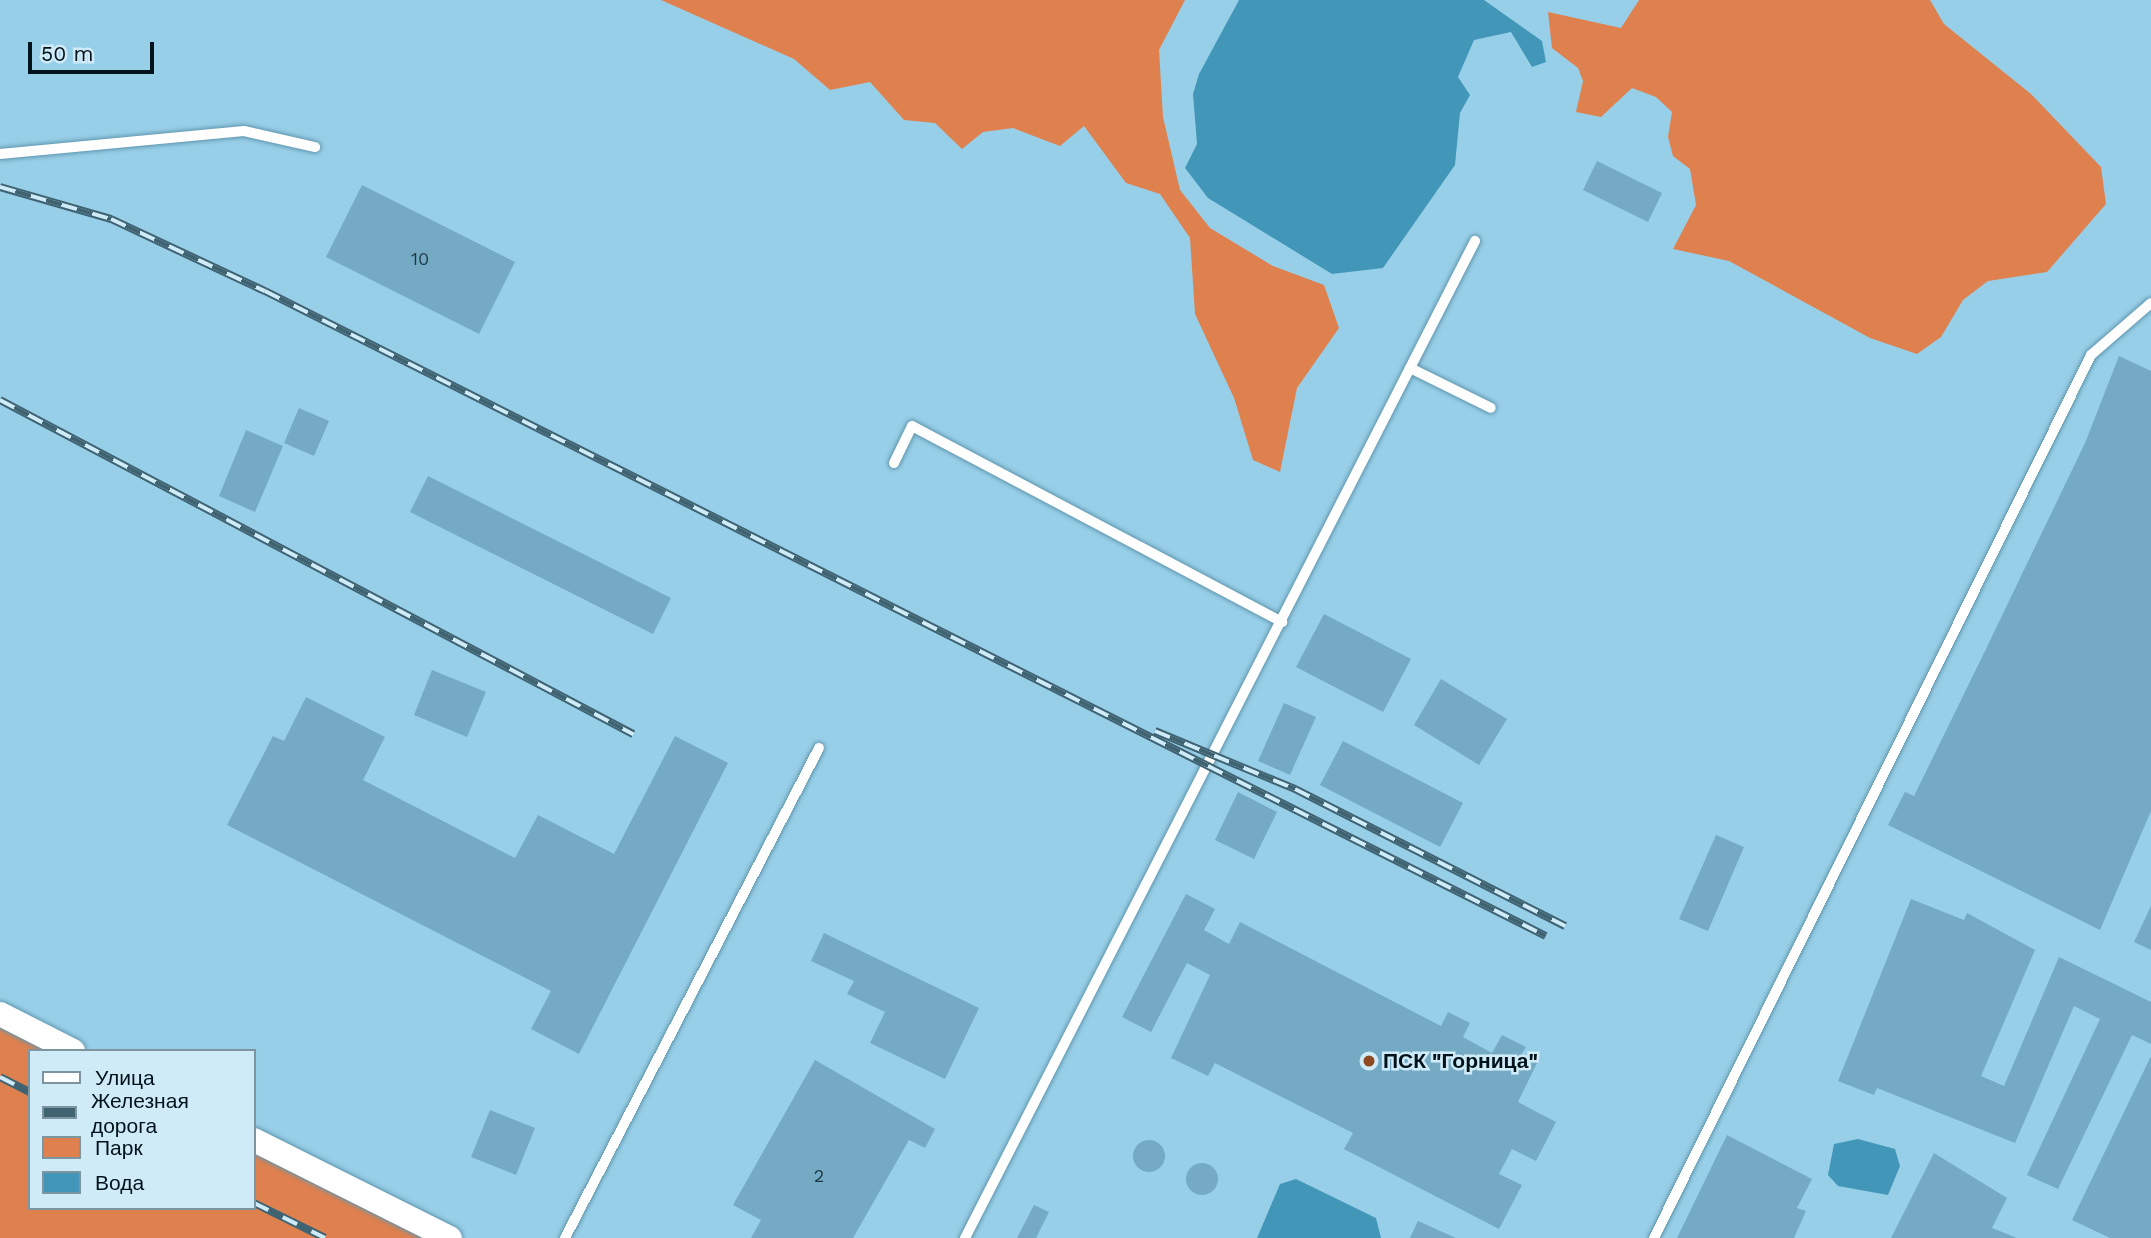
<!DOCTYPE html>
<html>
<head>
<meta charset="utf-8">
<style>
  body { margin:0 }
  #map { position:relative; width:2151px; height:1238px; overflow:hidden; background:#98cfe8; font-family:"Work Sans",sans-serif }
  div>[style] { position:absolute }
  .green>* { inset:0; background:#de814f }
  .water>* { inset:0; background:#4297b9 }
  .building>* { inset:0; background:#74aac3 }
  .round { border-radius:50% }
  .roads { filter:drop-shadow(0 0 2px #6096ae) drop-shadow(0 0 2px #6096ae) }
  .service>* { height:10px; margin:-5px; padding:0 5px; transform-origin:5px; border-radius:5px; background:#fff }
  .tertiary>* { height:24px; margin:-12px; padding:0 12px; transform-origin:12px; border-radius:12px; background:#fff }
  .rail>* { height:8px; margin-top:-4px; transform-origin:0; background:repeating-linear-gradient(90deg,#d0ebf8 0 16px,#406372 0 32px); box-sizing:border-box; border-block:2px solid #406372 }
  .dots>* { width:19px; height:19px; translate:-50% -50%; box-sizing:border-box; border:4px solid #d0ebf8; border-radius:50% }
  span { translate:-50% -50%; white-space:nowrap; text-align:center; line-height:1.15; -webkit-text-stroke:5px #d0ebf8; paint-order:stroke }
  .number-label { font-size:18px; color:#1d3945 }
  .number-label span { -webkit-text-stroke-width:0 }
  .poi-label { font-size:21px; color:#00131b; font-weight:700 }
  .left { translate:0 -50%; text-align:left }
  .legend { position:absolute; left:28px; top:1049px; width:228px; height:161px; box-sizing:border-box; background:#d0ebf8; border:2px solid #7d95a0; margin:0; padding:9px 12px; list-style:none; font-size:21px; color:#00131b }
  .legend li { display:flex; align-items:center; gap:14px; height:35px }
  .legend b { width:35px; border:2px solid #7d95a0 }
  .scale { position:absolute; left:28px; top:42px; width:126px; height:32px; box-sizing:border-box; border:4px solid #00131b; border-top:0; padding-left:9px; font-size:21px; line-height:24px; white-space:nowrap; color:#00131b; -webkit-text-stroke:5px #d0ebf8; paint-order:stroke }
</style>
</head>
<body>
<div id="map">
  <div class="green">
    <div style="clip-path:polygon(661px 0,1185px 0,1159px 50px,1163px 117px,1180px 190px,1210px 228px,1273px 266px,1324px 285px,1339px 328px,1297px 388px,1280px 472px,1253px 460px,1234px 398px,1195px 314px,1190px 238px,1160px 194px,1126px 183px,1084px 126px,1060px 146px,1013px 128px,983px 132px,962px 149px,935px 123px,904px 120px,870px 82px,830px 90px,794px 59px)"></div>
    <div style="clip-path:polygon(1639px 0,1930px 0,1944px 24px,2031px 94px,2101px 167px,2106px 204px,2047px 272px,1988px 281px,1963px 300px,1941px 337px,1917px 354px,1870px 338px,1729px 261px,1673px 249px,1696px 205px,1690px 169px,1673px 156px,1668px 137px,1672px 112px,1656px 97px,1632px 88px,1601px 117px,1576px 112px,1583px 81px,1578px 68px,1552px 48px,1548px 12px,1621px 28px)"></div>
    <div style="clip-path:polygon(0 1026px,51px 1051px,30px 1051px,30px 1208px,254px 1208px,254px 1151px,428px 1238px,0 1238px)"></div>
  </div>
  <div class="water">
    <div style="clip-path:polygon(1239px 0,1484px 0,1542px 41px,1546px 62px,1532px 67px,1511px 32px,1474px 40px,1458px 77px,1470px 95px,1460px 113px,1455px 165px,1383px 268px,1332px 274px,1208px 198px,1185px 168px,1197px 144px,1193px 94px,1199px 74px)"></div>
    <div style="clip-path:polygon(1858px 1139px,1895px 1149px,1900px 1166px,1888px 1195px,1838px 1186px,1828px 1175px,1834px 1144px)"></div>
    <div style="clip-path:polygon(1296px 1179px,1376px 1218px,1381px 1238px,1257px 1238px,1280px 1184px)"></div>
  </div>
  <div class="building">
    <div style="clip-path:polygon(1597px 161px,1662px 193px,1648px 222px,1583px 190px)"></div>
    <div style="clip-path:polygon(362px 185px,515px 262px,479px 334px,326px 257px)"></div>
    <div style="clip-path:polygon(2119px 356px,2151px 371px,2151px 811px,2100px 930px,1888px 825px,1905px 792px,1914px 796px,1985px 651px,2085px 443px)"></div>
    <div style="clip-path:polygon(299px 408px,329px 421px,314px 456px,284px 443px)"></div>
    <div style="clip-path:polygon(246px 430px,283px 446px,255px 512px,219px 496px)"></div>
    <div style="clip-path:polygon(428px 476px,671px 598px,653px 634px,410px 512px)"></div>
    <div style="clip-path:polygon(1324px 614px,1411px 659px,1383px 712px,1296px 667px)"></div>
    <div style="clip-path:polygon(432px 670px,486px 692px,467px 737px,414px 715px)"></div>
    <div style="clip-path:polygon(1441px 679px,1507px 719px,1479px 765px,1414px 725px)"></div>
    <div style="clip-path:polygon(306px 697px,385px 737px,363px 780px,515px 858px,538px 815px,614px 854px,675px 736px,728px 763px,579px 1054px,531px 1029px,551px 991px,227px 825px,273px 736px,284px 741px)"></div>
    <div style="clip-path:polygon(1284px 703px,1316px 717px,1290px 775px,1258px 761px)"></div>
    <div style="clip-path:polygon(1343px 741px,1463px 803px,1440px 847px,1320px 785px)"></div>
    <div style="clip-path:polygon(1238px 792px,1277px 812px,1254px 859px,1215px 840px)"></div>
    <div style="clip-path:polygon(1716px 835px,1744px 847px,1708px 931px,1679px 919px)"></div>
    <div style="clip-path:polygon(1186px 894px,1215px 909px,1204px 930px,1229px 944px,1240px 922px,1441px 1026px,1448px 1012px,1470px 1023px,1463px 1037px,1492px 1053px,1502px 1035px,1526px 1047px,1521px 1055px,1537px 1063px,1518px 1102px,1556px 1122px,1536px 1161px,1512px 1149px,1499px 1174px,1522px 1185px,1499px 1229px,1344px 1149px,1353px 1133px,1215px 1063px,1208px 1076px,1171px 1058px,1210px 975px,1187px 963px,1151px 1032px,1122px 1017px)"></div>
    <div style="clip-path:polygon(1911px 899px,1964px 920px,1967px 913px,2035px 950px,1981px 1076px,2004px 1086px,2059px 957px,2151px 1002px,2151px 1044px,2132px 1035px,2058px 1189px,2027px 1175px,2100px 1019px,2074px 1006px,2015px 1143px,1877px 1088px,1874px 1095px,1838px 1081px)"></div>
    <div style="clip-path:polygon(2151px 906px,2151px 950px,2134px 942px)"></div>
    <div style="clip-path:polygon(824px 933px,979px 1008px,945px 1079px,870px 1043px,885px 1012px,847px 994px,854px 981px,811px 961px)"></div>
    <div style="clip-path:polygon(2151px 1056px,2151px 1238px,2110px 1238px,2072px 1220px)"></div>
    <div style="clip-path:polygon(815px 1060px,935px 1129px,925px 1148px,909px 1140px,853px 1238px,751px 1238px,761px 1220px,733px 1205px)"></div>
    <div style="clip-path:polygon(490px 1110px,535px 1128px,516px 1175px,471px 1157px)"></div>
    <div style="clip-path:polygon(1727px 1135px,1812px 1179px,1797px 1208px,1806px 1211px,1794px 1238px,1677px 1238px)"></div>
    <div class="round" style="left:1133px;top:1140px;width:32px;height:32px"></div>
    <div style="clip-path:polygon(1934px 1153px,2007px 1198px,1992px 1228px,2017px 1238px,1891px 1238px)"></div>
    <div class="round" style="left:1186px;top:1163px;width:32px;height:32px"></div>
    <div style="clip-path:polygon(1034px 1205px,1049px 1212px,1036px 1238px,1017px 1238px)"></div>
    <div style="clip-path:polygon(1418px 1221px,1456px 1238px,1410px 1238px)"></div>
  </div>
  <div class="roads">
    <div class="service">
      <div style="left:0;top:154px;width:245px;rotate:-5.4deg"></div>
      <div style="left:244px;top:131px;width:73px;rotate:12.7deg"></div>
      <div style="left:1410px;top:368px;width:90px;rotate:26.3deg"></div>
      <div style="left:894px;top:463px;width:41px;rotate:-64.1deg"></div>
      <div style="left:912px;top:426px;width:419px;rotate:27.9deg"></div>
      <div style="left:565px;top:1238px;width:552px;rotate:-62.6deg"></div>
      <div style="left:965px;top:1238px;width:1120px;rotate:-62.91deg"></div>
      <div style="left:1654px;top:1238px;width:985px;rotate:-63.67deg"></div>
      <div style="left:2091px;top:355px;width:79px;rotate:-40.9deg"></div>
    </div>
    <div class="tertiary">
      <div style="left:0;top:1014px;width:82px;rotate:26.9deg"></div>
      <div style="left:254px;top:1140px;width:219px;rotate:26.6deg"></div>
    </div>
  </div>
  <div class="rail">
    <div style="left:0;top:187px;width:116px;rotate:16.1deg"></div>
    <div style="left:111px;top:219px;width:170px;rotate:25.1deg"></div>
    <div style="left:265px;top:291px;width:1434px;rotate:26.73deg"></div>
    <div style="left:0;top:400px;width:716px;rotate:27.82deg"></div>
    <div style="left:1155px;top:731px;width:152px;rotate:22.5deg"></div>
    <div style="left:1295px;top:789px;width:303px;rotate:26.9deg"></div>
    <div style="left:0;top:1077px;width:34px;rotate:27deg"></div>
    <div style="left:254px;top:1203px;width:79px;rotate:26.2deg"></div>
  </div>
  <div class="dots">
    <div style="left:1369px;top:1061px;background:#8f4921"></div>
  </div>
  <div class="number-label">
    <span style="left:420px;top:259px">10</span>
    <span style="left:819px;top:1176px">2</span>
  </div>
  <div class="poi-label">
    <span class="left" style="left:1383px;top:1061px">ПСК "Горница"</span>
  </div>
  <ul class="legend">
  <li><b style="height:9px;background:#fff"></b>Улица</li>
  <li><b style="height:9px;background:#406372"></b>Железная дорога</li>
  <li><b style="height:19px;background:#de814f"></b>Парк</li>
  <li><b style="height:19px;background:#4297b9"></b>Вода</li>
  </ul>
  <div class="scale">50 m</div>
</div>
</body>
</html>
